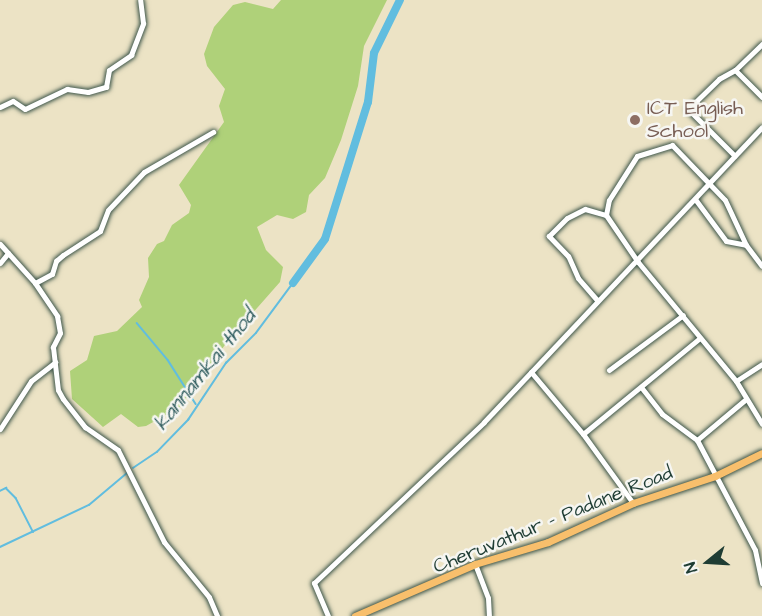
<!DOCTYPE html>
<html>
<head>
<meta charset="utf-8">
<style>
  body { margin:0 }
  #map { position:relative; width:762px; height:616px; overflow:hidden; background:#ece3c5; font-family:"Architects Daughter",sans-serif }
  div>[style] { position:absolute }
  .green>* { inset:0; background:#afd179 }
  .stream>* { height:1.5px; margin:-0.75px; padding:0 0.75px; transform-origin:0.75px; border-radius:0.75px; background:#61bddf }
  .river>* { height:8px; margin:-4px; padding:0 4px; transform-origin:4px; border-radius:4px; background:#61bddf }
  .roads { filter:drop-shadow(0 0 2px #3e564a) drop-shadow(0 0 2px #3e564a) }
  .minor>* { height:5px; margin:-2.5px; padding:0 2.5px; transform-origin:2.5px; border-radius:2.5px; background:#fff }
  .major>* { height:7px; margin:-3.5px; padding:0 3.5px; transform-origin:3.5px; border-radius:3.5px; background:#f8bf6c }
  .dots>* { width:16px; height:16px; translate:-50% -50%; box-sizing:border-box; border:3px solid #f6f6f2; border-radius:50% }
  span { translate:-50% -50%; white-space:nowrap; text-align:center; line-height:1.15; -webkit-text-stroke:5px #f6f6f2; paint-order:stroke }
  .education-label { font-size:20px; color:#785e54 }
  .left { translate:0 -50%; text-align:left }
  .street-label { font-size:20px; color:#1f3d34 }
  .water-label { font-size:21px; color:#305d5f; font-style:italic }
  .north { position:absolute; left:678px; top:532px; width:60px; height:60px; -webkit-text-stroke:4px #f6f6f2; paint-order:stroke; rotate:252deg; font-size:16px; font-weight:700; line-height:24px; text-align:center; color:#1f3d34 }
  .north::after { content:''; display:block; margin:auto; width:21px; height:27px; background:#1f3d34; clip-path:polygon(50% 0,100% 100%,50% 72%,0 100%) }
</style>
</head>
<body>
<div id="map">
  <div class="green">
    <div style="clip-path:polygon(281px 0,387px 0,364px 46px,358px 86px,341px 140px,325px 178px,309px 195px,306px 212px,293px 219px,277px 215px,257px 227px,266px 250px,283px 267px,280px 282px,227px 342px,180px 407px,146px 426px,138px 427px,121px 414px,103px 427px,72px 399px,70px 371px,87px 360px,94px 336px,117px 331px,142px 307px,139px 300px,149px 277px,148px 258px,157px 244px,164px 241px,172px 225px,189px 213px,191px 205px,179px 185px,224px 122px,219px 106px,225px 89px,207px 66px,204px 54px,214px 27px,233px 5px,245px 2px,273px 9px)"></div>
  </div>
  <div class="stream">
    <div style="left:137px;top:323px;width:48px;rotate:50deg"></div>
    <div style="left:168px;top:360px;width:52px;rotate:57.5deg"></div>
    <div style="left:133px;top:468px;width:29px;rotate:-34deg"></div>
    <div style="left:157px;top:452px;width:45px;rotate:-45.9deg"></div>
    <div style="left:188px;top:420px;width:69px;rotate:-56.3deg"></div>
    <div style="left:226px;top:363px;width:42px;rotate:-45deg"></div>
    <div style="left:256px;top:333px;width:62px;rotate:-53.5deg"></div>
    <div style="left:0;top:491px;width:7px;rotate:-27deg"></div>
    <div style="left:6px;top:488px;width:14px;rotate:45deg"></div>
    <div style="left:16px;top:498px;width:38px;rotate:63deg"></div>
    <div style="left:0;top:547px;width:98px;rotate:-25.3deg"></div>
    <div style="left:89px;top:505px;width:50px;rotate:-40.1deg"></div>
  </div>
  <div class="river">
    <div style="left:293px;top:283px;width:54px;rotate:-54deg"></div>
    <div style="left:325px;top:239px;width:144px;rotate:-72.6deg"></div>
    <div style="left:368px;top:102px;width:49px;rotate:-83deg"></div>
    <div style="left:374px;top:53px;width:59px;rotate:-63.9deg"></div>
  </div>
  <div class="roads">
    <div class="minor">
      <div style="left:762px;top:44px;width:37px;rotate:136deg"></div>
      <div style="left:735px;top:70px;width:38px;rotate:45deg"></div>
      <div style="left:735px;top:70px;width:18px;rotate:151deg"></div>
      <div style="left:719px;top:79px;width:43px;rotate:135.9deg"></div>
      <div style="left:688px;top:109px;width:66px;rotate:45deg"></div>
      <div style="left:0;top:107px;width:14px;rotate:-25deg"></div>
      <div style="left:13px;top:101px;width:14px;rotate:34deg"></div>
      <div style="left:25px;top:109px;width:47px;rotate:-25.5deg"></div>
      <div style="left:67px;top:89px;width:21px;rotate:8deg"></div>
      <div style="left:88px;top:92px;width:19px;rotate:-16deg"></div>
      <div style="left:106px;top:87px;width:17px;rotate:-80deg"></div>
      <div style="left:109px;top:70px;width:27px;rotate:-34deg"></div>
      <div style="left:131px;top:55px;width:34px;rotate:-69deg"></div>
      <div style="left:143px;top:23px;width:23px;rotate:-97deg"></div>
      <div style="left:695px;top:199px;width:52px;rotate:53.6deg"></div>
      <div style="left:726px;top:241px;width:20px;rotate:11deg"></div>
      <div style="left:746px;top:245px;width:26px;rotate:53deg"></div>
      <div style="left:606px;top:215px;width:15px;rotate:-79deg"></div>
      <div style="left:609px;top:200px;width:52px;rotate:-57.5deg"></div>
      <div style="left:637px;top:156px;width:37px;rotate:-17deg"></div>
      <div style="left:672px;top:145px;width:76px;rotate:46.1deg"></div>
      <div style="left:725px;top:200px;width:50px;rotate:65deg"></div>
      <div style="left:0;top:244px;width:52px;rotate:48.1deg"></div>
      <div style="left:35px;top:283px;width:40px;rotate:56deg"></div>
      <div style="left:57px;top:316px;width:17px;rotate:80deg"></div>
      <div style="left:60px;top:333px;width:16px;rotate:117deg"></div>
      <div style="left:53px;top:347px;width:43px;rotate:83.4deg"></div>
      <div style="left:58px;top:390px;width:10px;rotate:61deg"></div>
      <div style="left:63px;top:399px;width:36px;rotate:52deg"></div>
      <div style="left:85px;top:427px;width:40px;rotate:34.9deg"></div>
      <div style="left:118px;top:450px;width:103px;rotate:63.4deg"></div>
      <div style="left:164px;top:542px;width:71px;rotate:50.7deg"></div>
      <div style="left:209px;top:597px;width:21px;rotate:67deg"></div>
      <div style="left:0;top:263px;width:13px;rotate:-51deg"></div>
      <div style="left:35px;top:283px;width:19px;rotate:-28deg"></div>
      <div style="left:52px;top:274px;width:14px;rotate:-73deg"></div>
      <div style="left:56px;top:261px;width:9px;rotate:-41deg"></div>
      <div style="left:63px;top:255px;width:44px;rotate:-33deg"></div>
      <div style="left:100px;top:231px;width:22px;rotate:-69deg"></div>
      <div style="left:108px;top:210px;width:52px;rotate:-46.5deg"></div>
      <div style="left:144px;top:172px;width:80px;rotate:-30.1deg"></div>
      <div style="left:597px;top:300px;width:29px;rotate:-131deg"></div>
      <div style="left:578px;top:278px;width:24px;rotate:-114deg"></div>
      <div style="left:568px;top:256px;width:28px;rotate:-134deg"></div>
      <div style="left:549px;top:236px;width:25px;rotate:-45deg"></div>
      <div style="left:567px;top:218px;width:20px;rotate:-27deg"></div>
      <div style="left:585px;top:209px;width:22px;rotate:16deg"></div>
      <div style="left:606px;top:215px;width:57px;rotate:55.8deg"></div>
      <div style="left:638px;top:262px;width:154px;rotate:50.5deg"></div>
      <div style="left:736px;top:381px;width:50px;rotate:58.8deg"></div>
      <div style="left:609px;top:370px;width:92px;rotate:-36.6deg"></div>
      <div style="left:531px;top:372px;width:81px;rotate:50deg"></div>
      <div style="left:583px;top:434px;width:85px;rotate:54.1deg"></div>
      <div style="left:736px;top:381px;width:31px;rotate:-33deg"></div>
      <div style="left:641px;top:387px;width:34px;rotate:52deg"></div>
      <div style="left:662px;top:414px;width:44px;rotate:36.6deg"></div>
      <div style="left:746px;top:399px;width:64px;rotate:140.1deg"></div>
      <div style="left:697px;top:440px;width:124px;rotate:62.2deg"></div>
      <div style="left:755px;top:550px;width:34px;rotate:78deg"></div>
      <div style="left:0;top:429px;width:57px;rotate:-57.1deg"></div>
      <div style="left:31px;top:381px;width:31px;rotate:-38deg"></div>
      <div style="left:583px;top:434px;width:151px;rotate:-39.4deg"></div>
      <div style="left:475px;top:564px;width:36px;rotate:69deg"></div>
      <div style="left:488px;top:598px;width:18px;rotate:87deg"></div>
      <div style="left:328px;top:616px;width:36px;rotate:-113deg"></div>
      <div style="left:314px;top:583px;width:234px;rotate:-43.4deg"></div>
      <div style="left:484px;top:422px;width:405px;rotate:-46.7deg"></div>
    </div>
    <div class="major">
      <div style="left:355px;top:616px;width:131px;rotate:-23.4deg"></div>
      <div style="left:475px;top:564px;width:76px;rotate:-16.8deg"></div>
      <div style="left:548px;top:542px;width:94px;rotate:-24.6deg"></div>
      <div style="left:633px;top:503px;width:86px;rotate:-18.2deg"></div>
      <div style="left:715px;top:476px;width:52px;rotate:-26.1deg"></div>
    </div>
  </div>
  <div class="dots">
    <div style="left:635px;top:120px;background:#8d6e63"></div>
  </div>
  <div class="education-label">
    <span class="left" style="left:647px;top:120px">ICT English<br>School</span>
  </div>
  <div class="street-label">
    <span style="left:553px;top:520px;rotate:-22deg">Cheruvathur - Padane Road</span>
  </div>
  <div class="water-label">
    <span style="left:205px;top:370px;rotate:-51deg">kannamkai thod</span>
  </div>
  <div class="north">N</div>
</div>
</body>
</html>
